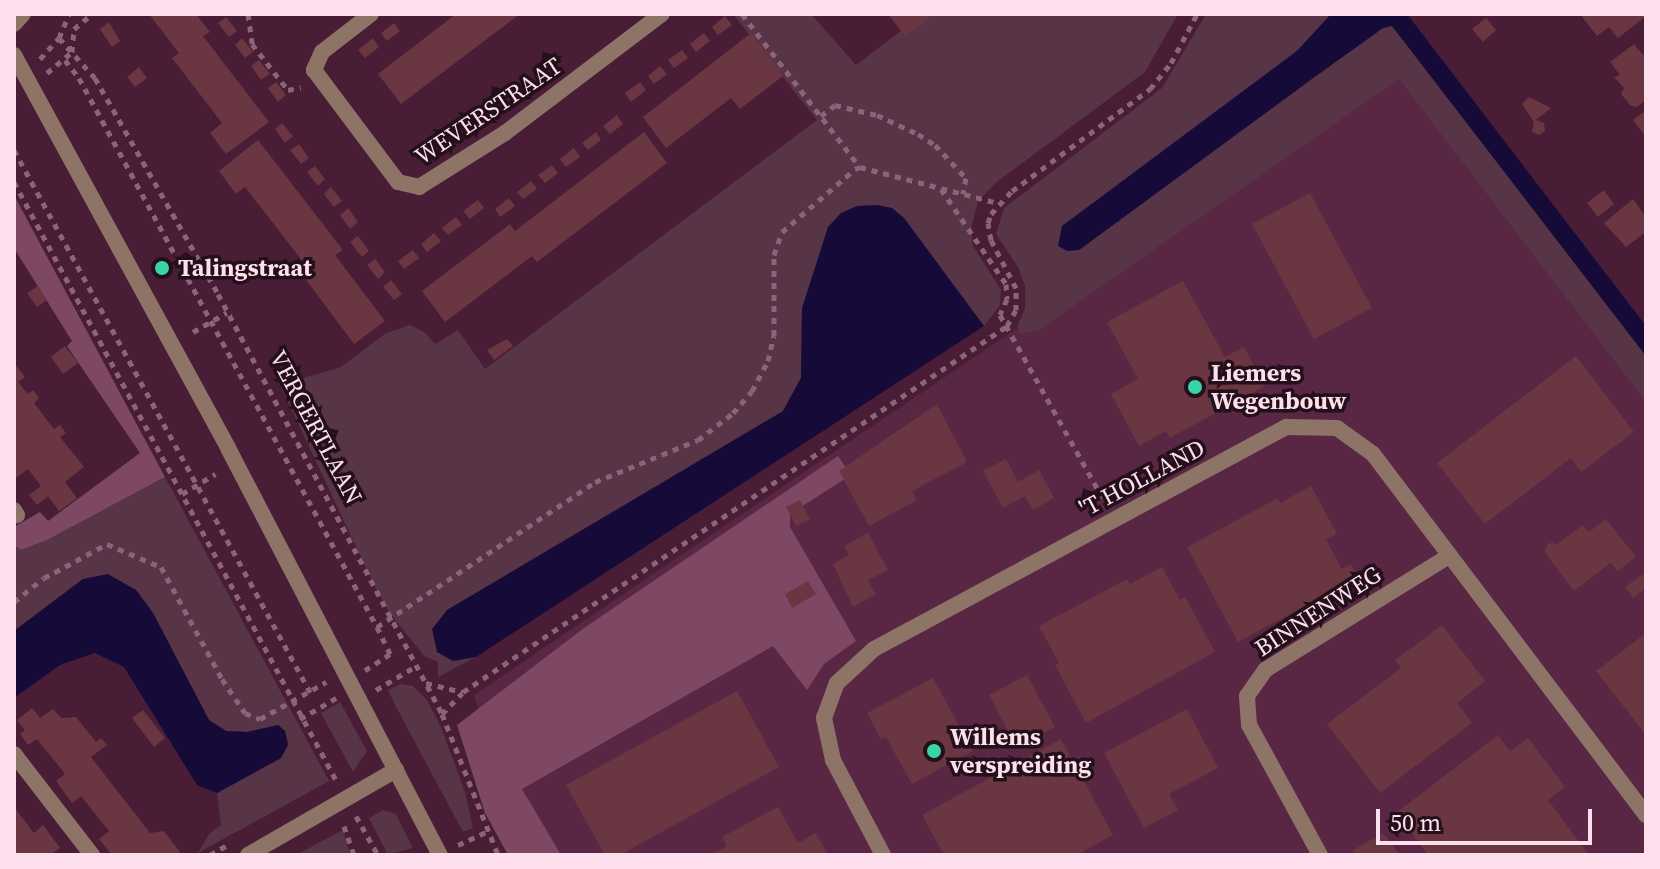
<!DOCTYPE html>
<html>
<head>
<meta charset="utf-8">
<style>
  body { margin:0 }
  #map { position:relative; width:1660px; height:869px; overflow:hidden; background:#491d36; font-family:"Source Serif 4",serif }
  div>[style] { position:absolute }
  .built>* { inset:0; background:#592743 }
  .green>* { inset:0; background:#583447 }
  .forest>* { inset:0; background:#7e4865 }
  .water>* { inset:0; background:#160b38 }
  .building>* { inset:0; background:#6a3641 }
  .path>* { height:5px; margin-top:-2.5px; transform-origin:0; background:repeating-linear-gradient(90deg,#8b6479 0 6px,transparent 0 12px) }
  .pedestrian>* { height:16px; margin:-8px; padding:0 8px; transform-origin:8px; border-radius:8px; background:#8d7467 }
  .minor>* { height:16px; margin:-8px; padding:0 8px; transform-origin:8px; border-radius:8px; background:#8d7467 }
  .tertiary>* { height:16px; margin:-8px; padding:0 8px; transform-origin:8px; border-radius:8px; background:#8d7467 }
  .dots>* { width:22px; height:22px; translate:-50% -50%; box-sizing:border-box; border:4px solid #23101a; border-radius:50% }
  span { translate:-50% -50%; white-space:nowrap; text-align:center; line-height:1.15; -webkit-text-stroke:7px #23101a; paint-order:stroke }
  .street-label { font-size:24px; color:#fddfed }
  .poi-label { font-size:24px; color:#fddfed; font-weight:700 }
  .left { translate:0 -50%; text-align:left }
  .frame { position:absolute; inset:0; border:16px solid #fddfed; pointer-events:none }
  .scale { position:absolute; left:1376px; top:809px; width:216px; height:36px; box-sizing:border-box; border:4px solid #fddfed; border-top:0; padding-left:10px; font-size:24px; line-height:28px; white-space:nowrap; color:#fddfed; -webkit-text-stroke:6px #23101a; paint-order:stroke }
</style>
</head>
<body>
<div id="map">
  <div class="built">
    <div style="clip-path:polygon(1401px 69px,1646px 384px,1646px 855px,524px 855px,474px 695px)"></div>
  </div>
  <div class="green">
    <div style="clip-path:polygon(733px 14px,811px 14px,856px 65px,923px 14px,1178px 14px,1145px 72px,998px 181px,978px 201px,971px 229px,973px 246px,1001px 290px,1000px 305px,984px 326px,904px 218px,892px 208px,877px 205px,802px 308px,801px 378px,783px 411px,448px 659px,476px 657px,438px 677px,438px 662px,424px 656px,389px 612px,376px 589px,280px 385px,341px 367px,386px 333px,410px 325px,424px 332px,435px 344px,458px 330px,485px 369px,817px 120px)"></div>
    <div style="clip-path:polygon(1206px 14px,1331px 14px,1298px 50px,1079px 250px,1309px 81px,1383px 28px,1392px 26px,1646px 356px,1646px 402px,1399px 79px,1039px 330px,1020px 334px,1017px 327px,1025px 308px,1025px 286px,1018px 267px,996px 234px,1004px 208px,1162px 88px)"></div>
    <div style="clip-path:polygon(165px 477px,329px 781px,198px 853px,209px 834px,221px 825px,217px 793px,281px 758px,288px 745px,285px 731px,278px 725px,247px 732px,226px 731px,209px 720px,153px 613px,136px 590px,83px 579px,14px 631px,14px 545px,21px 550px,47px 540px)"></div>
    <div style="clip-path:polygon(401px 684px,413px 686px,427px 700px,441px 727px,465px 792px,473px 828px,463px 832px,395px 705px,388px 690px)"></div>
    <div style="clip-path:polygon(340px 702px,367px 751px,353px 772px,321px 713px)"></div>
    <div style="clip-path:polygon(383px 810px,396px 814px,413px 848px,388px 855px,369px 818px)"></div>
    <div style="clip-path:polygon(343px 830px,350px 855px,296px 855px)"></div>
  </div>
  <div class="forest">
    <div style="clip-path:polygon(14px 195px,165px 477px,47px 540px,21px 550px,14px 545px,14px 527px,40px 512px,48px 521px,140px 453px,67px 346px,72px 341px,14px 248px)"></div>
    <div style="clip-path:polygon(838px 456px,851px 475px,790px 514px,790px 527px,856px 641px,824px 664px,807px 690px,773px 646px,522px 789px,561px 855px,508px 855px,485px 813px,457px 725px,584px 628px)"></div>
  </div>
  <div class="water">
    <div style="clip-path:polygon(1331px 14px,1407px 14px,1646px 326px,1646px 356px,1392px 26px,1383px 28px,1309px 81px,1079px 250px,1067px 251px,1058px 246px,1062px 226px,1298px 50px)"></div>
    <div style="clip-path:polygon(877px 205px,892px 208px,904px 218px,984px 326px,476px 657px,453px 661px,437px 652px,432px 629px,447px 610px,783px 411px,801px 378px,802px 308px,828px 227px,841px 213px,857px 206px)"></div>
    <div style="clip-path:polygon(108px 574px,136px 590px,153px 613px,209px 720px,226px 731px,247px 732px,278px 725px,285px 731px,288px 745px,281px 758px,217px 793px,197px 785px,124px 667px,95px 653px,60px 665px,14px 698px,14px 631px,83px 579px)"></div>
  </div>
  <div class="building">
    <div style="clip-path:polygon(149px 14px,196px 14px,210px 32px,203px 36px,269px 122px,226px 154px,210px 133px,222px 123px,172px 58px,179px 53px)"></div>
    <div style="clip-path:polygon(456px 14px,520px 14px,401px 104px,378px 74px)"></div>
    <div style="clip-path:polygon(888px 14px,934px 14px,905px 36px)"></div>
    <div style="clip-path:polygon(1580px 14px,1646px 14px,1646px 16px,1618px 38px,1609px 27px,1597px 36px)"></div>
    <div style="clip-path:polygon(725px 16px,732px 25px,718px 35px,712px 27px)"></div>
    <div style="clip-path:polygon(226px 17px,237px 31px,229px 37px,218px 23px)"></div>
    <div style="clip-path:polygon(1486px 18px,1496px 30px,1483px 42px,1472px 29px)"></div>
    <div style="clip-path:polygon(109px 22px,120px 41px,112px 47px,100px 29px)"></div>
    <div style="clip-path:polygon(394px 23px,400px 31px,387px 41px,381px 33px)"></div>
    <div style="clip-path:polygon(704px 33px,710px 41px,696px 52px,690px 44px)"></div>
    <div style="clip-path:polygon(751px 33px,783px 76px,740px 109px,731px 98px,666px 148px,643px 117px)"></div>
    <div style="clip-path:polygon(242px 38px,253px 52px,245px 58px,235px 45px)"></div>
    <div style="clip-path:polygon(373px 38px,379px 47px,365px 58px,358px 50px)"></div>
    <div style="clip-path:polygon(1634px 44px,1643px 55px,1646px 52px,1646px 100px,1637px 107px,1631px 106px,1621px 94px,1624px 88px,1614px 77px,1620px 75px,1610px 62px)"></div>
    <div style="clip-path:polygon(682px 50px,688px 58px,674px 68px,668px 60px)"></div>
    <div style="clip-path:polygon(259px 60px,270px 74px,261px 80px,251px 66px)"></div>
    <div style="clip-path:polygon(660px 66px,667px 74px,654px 84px,648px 76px)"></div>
    <div style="clip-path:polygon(139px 67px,147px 78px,135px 87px,127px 77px)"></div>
    <div style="clip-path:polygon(276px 82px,286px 95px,278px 102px,268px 88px)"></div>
    <div style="clip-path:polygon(640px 82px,646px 90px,631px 102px,625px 93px)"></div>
    <div style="clip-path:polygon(1529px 97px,1551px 108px,1536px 120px,1544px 123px,1545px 131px,1539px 135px,1532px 132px,1534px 122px,1522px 104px)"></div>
    <div style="clip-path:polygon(1646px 110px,1646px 137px,1633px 120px)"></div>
    <div style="clip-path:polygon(617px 115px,623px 124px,610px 134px,603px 126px)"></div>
    <div style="clip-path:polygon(282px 123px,293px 136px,285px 143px,275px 129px)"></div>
    <div style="clip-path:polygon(596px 132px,601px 140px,588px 150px,582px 143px)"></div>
    <div style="clip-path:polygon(644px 132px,667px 163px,537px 262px,532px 256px,445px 322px,422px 291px,510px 224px,515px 231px)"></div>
    <div style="clip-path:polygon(258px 140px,343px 250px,335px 255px,385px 321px,354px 344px,304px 277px,311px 272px,245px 187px,236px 194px,219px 171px)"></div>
    <div style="clip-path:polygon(299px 144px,309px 158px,301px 164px,290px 150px)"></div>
    <div style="clip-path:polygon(574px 148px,580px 157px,566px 167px,560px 159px)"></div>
    <div style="clip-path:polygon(552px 165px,558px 173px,545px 183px,538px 175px)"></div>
    <div style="clip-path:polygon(315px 166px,325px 179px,318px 186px,307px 172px)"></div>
    <div style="clip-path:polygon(531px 181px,537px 189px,523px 199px,517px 192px)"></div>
    <div style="clip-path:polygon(331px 187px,342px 201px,334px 207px,324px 194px)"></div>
    <div style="clip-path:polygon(1604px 190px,1614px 204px,1598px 217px,1587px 203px)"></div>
    <div style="clip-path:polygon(1310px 193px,1372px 308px,1314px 339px,1252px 224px)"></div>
    <div style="clip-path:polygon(509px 198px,515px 206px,500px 217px,495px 209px)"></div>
    <div style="clip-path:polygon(1633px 199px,1646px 217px,1646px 232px,1626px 247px,1604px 223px)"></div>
    <div style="clip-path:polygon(478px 200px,484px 208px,470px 219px,463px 211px)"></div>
    <div style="clip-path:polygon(348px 208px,358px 222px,350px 229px,340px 215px)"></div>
    <div style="clip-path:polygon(456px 217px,462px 225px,448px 235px,442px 228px)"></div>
    <div style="clip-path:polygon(434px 233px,441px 241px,427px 252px,421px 244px)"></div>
    <div style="clip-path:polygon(358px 236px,369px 251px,362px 257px,350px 242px)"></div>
    <div style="clip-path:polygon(413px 250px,419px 258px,404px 269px,398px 261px)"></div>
    <div style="clip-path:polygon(375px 259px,385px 272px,378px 279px,367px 265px)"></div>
    <div style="clip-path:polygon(391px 280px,402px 294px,394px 300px,383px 287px)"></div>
    <div style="clip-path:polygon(1183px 281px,1225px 357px,1244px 347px,1265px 386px,1170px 438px,1166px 431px,1139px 446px,1111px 394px,1138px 379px,1107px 322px)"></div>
    <div style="clip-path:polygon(38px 286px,47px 300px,37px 307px,27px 293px)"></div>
    <div style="clip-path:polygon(507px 339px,513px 346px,494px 360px,487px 350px)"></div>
    <div style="clip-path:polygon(65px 346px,78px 363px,63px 374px,51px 357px)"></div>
    <div style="clip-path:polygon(1576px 356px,1634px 432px,1581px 472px,1571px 458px,1485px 524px,1437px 463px)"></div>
    <div style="clip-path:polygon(14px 363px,25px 377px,18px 382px,28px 394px,33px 390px,39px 398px,34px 403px,54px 429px,60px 425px,66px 433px,60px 437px,84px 467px,65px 482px,77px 498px,59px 511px,48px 496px,37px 505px,29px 495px,41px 486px,28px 469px,16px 478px,14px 475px)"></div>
    <div style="clip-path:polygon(937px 404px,967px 462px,912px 491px,917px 500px,869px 526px,839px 471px)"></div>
    <div style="clip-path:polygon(1006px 459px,1018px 482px,1039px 470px,1054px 498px,1033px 510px,1025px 496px,1003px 508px,983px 471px)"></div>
    <div style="clip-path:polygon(1311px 486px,1337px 534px,1326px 540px,1342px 569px,1351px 564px,1358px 577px,1238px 642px,1187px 547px,1278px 498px,1280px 503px)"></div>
    <div style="clip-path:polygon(800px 500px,810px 519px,796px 526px,786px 507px)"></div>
    <div style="clip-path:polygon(1606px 519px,1636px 557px,1618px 571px,1610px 563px,1574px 591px,1545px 553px,1546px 547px,1549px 543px,1557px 544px,1583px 525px,1589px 532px)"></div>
    <div style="clip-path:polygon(868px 533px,888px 570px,868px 580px,876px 594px,853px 607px,833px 564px,849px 555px,844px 546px)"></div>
    <div style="clip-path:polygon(1162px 567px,1180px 600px,1185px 597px,1215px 652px,1086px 723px,1055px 665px,1059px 663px,1039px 626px,1127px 579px,1130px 584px)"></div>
    <div style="clip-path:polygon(1646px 572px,1646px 588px,1633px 598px,1625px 587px)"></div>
    <div style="clip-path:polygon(808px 581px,816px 594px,792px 608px,785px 594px)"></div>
    <div style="clip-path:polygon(1442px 625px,1485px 681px,1457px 703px,1472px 723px,1380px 793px,1327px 724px,1401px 668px,1395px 660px)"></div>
    <div style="clip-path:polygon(1646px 633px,1646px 735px,1596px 671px)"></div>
    <div style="clip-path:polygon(1027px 675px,1055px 727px,1017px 748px,989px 695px)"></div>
    <div style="clip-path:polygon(933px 678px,973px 751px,912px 784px,886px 737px,881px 739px,867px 713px)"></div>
    <div style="clip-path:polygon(737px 691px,779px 767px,620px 855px,605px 855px,566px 785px)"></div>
    <div style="clip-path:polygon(32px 708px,40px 718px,53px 709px,61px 718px,76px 717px,96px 742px,101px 738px,107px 745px,91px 757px,150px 833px,164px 831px,182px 855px,112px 855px,99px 839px,109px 831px,81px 796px,72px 803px,56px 781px,65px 774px,37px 739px,28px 745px,20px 734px,25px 730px,17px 720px)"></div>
    <div style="clip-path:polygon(1187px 709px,1218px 768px,1169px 794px,1178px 810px,1144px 828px,1104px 753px)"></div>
    <div style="clip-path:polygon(143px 710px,165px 738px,154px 747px,132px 718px)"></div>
    <div style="clip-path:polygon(1498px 735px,1510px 751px,1528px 738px,1565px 787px,1548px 800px,1589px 855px,1428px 855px,1396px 813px)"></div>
    <div style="clip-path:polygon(1061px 739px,1113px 835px,1076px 855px,944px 855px,922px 815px)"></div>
    <div style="clip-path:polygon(14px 807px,34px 833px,43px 825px,60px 848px,50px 855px,14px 855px)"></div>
    <div style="clip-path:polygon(778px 807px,798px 843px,816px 833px,828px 855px,710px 855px,727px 846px,722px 837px)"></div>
    <div style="clip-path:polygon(1383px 833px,1400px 855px,1355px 855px,1353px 850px)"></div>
  </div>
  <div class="path">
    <div style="left:248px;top:14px;width:30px;rotate:82deg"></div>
    <div style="left:252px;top:44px;width:58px;rotate:52deg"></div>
    <div style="left:288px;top:90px;width:13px;rotate:-13deg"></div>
    <div style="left:742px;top:14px;width:193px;rotate:52.4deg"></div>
    <div style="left:59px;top:38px;width:54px;rotate:48deg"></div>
    <div style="left:95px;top:78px;width:249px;rotate:60.3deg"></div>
    <div style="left:218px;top:294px;width:476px;rotate:61.9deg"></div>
    <div style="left:442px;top:714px;width:152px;rotate:68.3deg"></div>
    <div style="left:40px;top:59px;width:28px;rotate:-48deg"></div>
    <div style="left:59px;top:38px;width:26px;rotate:-67deg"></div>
    <div style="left:65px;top:60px;width:23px;rotate:52deg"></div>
    <div style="left:79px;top:78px;width:625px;rotate:61.51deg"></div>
    <div style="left:377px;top:627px;width:30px;rotate:64deg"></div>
    <div style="left:390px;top:654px;width:30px;rotate:147deg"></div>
    <div style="left:47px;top:73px;width:33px;rotate:-40deg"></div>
    <div style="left:72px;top:52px;width:23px;rotate:-85deg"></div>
    <div style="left:74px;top:29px;width:23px;rotate:-40deg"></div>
    <div style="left:821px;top:116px;width:18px;rotate:-38deg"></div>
    <div style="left:835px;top:105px;width:43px;rotate:13.4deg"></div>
    <div style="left:877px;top:115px;width:45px;rotate:24.9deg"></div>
    <div style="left:918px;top:134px;width:20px;rotate:33deg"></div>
    <div style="left:935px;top:145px;width:45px;rotate:46.8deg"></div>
    <div style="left:966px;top:178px;width:16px;rotate:101deg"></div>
    <div style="left:14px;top:150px;width:618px;rotate:61.36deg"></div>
    <div style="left:14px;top:182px;width:679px;rotate:61.7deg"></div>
    <div style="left:941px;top:189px;width:115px;rotate:55.6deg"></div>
    <div style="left:1006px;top:284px;width:15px;rotate:86deg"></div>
    <div style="left:1007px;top:299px;width:17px;rotate:114deg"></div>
    <div style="left:1000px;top:315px;width:214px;rotate:60.7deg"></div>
    <div style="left:193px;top:332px;width:39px;rotate:-30deg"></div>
    <div style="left:182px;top:494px;width:39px;rotate:-31deg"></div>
    <div style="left:14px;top:602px;width:38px;rotate:-39deg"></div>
    <div style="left:44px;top:578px;width:72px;rotate:-28.4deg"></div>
    <div style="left:107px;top:544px;width:59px;rotate:23.1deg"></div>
    <div style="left:161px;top:567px;width:128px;rotate:61.4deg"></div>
    <div style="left:222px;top:679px;width:41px;rotate:55.9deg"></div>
    <div style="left:245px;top:713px;width:16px;rotate:22deg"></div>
    <div style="left:260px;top:719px;width:76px;rotate:-29.3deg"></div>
    <div style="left:377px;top:627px;width:262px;rotate:-33.6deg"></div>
    <div style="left:595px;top:482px;width:111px;rotate:-22.2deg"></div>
    <div style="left:698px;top:440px;width:44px;rotate:-37.6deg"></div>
    <div style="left:733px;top:413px;width:29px;rotate:-49deg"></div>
    <div style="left:752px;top:391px;width:34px;rotate:-62deg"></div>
    <div style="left:768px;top:361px;width:26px;rotate:-77deg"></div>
    <div style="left:774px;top:336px;width:81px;rotate:-90deg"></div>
    <div style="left:774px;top:255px;width:24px;rotate:-71deg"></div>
    <div style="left:782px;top:232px;width:96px;rotate:-40.8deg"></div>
    <div style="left:855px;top:169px;width:5px;rotate:-22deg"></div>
    <div style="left:860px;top:167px;width:143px;rotate:14.6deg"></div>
    <div style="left:426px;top:683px;width:38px;rotate:14deg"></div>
    <div style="left:463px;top:692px;width:656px;rotate:-33.93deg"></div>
    <div style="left:1007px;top:326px;width:18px;rotate:-61deg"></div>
    <div style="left:1016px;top:310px;width:22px;rotate:-90deg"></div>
    <div style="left:1016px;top:288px;width:54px;rotate:-117.5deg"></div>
    <div style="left:991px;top:240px;width:17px;rotate:-100deg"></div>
    <div style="left:988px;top:223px;width:9px;rotate:-72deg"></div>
    <div style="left:991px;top:214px;width:31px;rotate:-48deg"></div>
    <div style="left:1012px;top:191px;width:172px;rotate:-36.5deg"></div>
    <div style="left:1150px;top:89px;width:33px;rotate:-51deg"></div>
    <div style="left:1171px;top:63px;width:55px;rotate:-62deg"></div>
    <div style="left:376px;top:690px;width:47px;rotate:-31deg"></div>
    <div style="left:442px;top:714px;width:29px;rotate:-46deg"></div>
    <div style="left:300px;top:719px;width:42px;rotate:-30.3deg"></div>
    <div style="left:356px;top:816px;width:45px;rotate:60.6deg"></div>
    <div style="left:344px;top:826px;width:31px;rotate:71deg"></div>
    <div style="left:458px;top:845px;width:31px;rotate:-25deg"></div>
    <div style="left:210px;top:855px;width:22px;rotate:-30deg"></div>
  </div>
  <div class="pedestrian">
    <div style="left:14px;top:510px;width:6px;rotate:59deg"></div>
  </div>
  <div class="minor">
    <div style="left:371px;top:14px;width:62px;rotate:142.2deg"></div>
    <div style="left:322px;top:52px;width:20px;rotate:114deg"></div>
    <div style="left:314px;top:70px;width:140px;rotate:53.1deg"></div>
    <div style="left:398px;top:182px;width:22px;rotate:13deg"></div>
    <div style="left:419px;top:187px;width:102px;rotate:-32.1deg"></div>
    <div style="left:505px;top:133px;width:197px;rotate:-37.2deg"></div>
    <div style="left:14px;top:754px;width:128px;rotate:52.3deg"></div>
    <div style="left:248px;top:855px;width:171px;rotate:-29.9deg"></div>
    <div style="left:883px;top:855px;width:107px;rotate:-117.8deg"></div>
    <div style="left:833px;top:760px;width:43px;rotate:-102.1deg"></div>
    <div style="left:824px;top:718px;width:37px;rotate:-70deg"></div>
    <div style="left:837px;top:683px;width:50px;rotate:-42.6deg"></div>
    <div style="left:874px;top:649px;width:469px;rotate:-28.3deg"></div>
    <div style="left:1287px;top:427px;width:50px;rotate:1.1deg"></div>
    <div style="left:1337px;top:428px;width:44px;rotate:35.8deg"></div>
    <div style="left:1373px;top:454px;width:453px;rotate:52.9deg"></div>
    <div style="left:1320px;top:855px;width:148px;rotate:-118.6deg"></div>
    <div style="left:1249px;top:725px;width:29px;rotate:-94deg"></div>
    <div style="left:1247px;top:696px;width:32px;rotate:-55deg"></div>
    <div style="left:1265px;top:670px;width:216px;rotate:-31.8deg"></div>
  </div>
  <div class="tertiary">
    <div style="left:14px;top:24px;width:13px;rotate:-48deg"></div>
    <div style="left:14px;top:55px;width:447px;rotate:61.4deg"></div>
    <div style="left:228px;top:448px;width:459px;rotate:62.5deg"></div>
  </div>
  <div class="dots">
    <div style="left:162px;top:268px;background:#39d4a5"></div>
    <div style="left:1195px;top:387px;background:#39d4a5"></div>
    <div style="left:934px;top:751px;background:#39d4a5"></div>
  </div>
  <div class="street-label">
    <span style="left:488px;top:111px;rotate:-34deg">WEVERSTRAAT</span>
    <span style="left:316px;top:427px;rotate:62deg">VERGERTLAAN</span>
    <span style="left:1142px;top:478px;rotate:-28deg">'T HOLLAND</span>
    <span style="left:1318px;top:611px;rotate:-33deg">BINNENWEG</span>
  </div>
  <div class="poi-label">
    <span class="left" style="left:178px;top:268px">Talingstraat</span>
    <span class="left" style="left:1211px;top:387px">Liemers<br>Wegenbouw</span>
    <span class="left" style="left:950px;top:751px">Willems<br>verspreiding</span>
  </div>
  <div class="frame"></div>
  <div class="scale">50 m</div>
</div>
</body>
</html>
